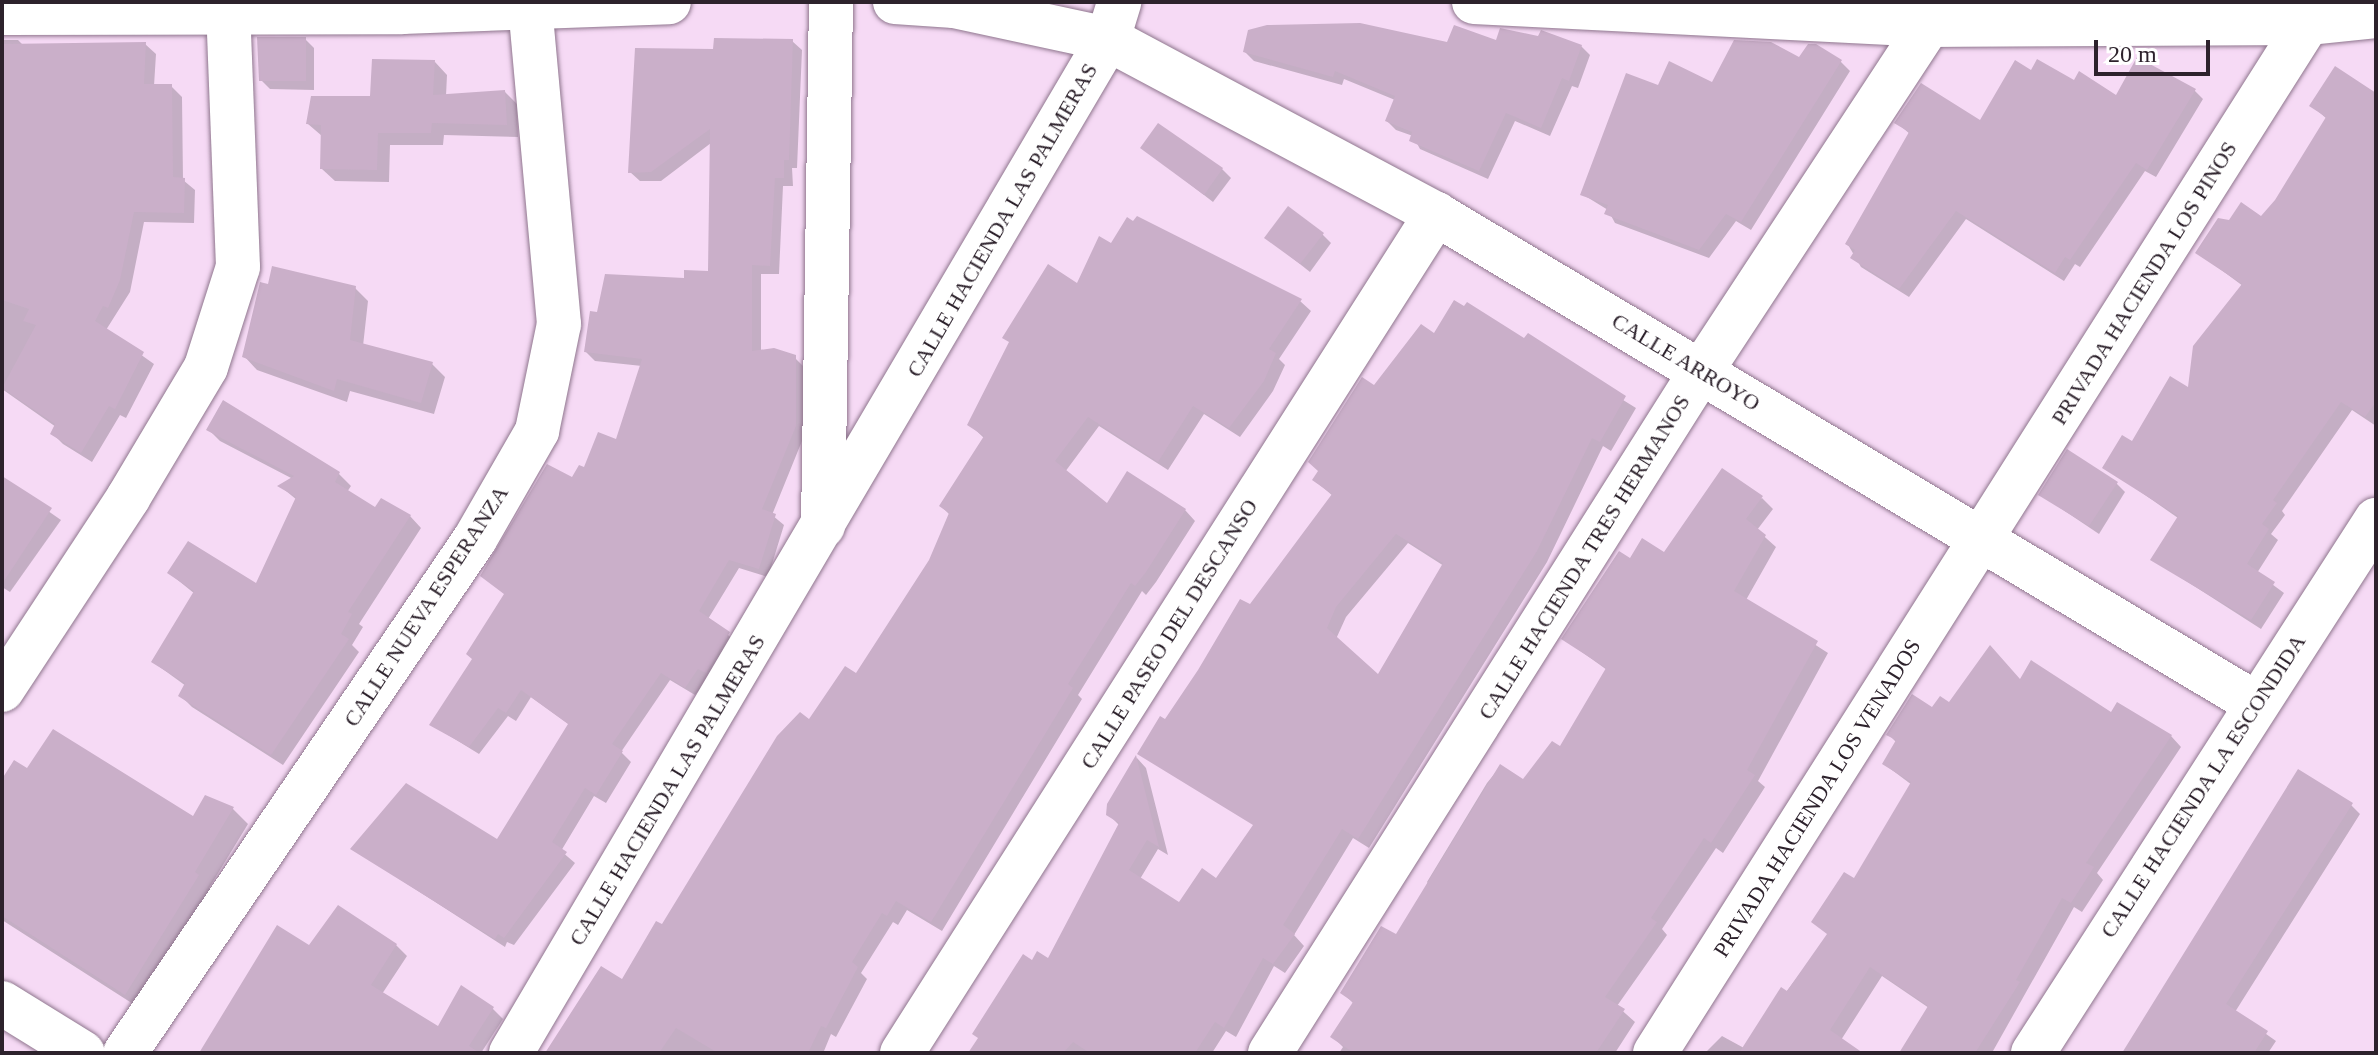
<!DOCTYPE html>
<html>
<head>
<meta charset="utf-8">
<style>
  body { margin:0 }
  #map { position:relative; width:2378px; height:1055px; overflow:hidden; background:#f6daf5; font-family:Georgia,serif }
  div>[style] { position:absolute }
  .shadow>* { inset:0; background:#0003 }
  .building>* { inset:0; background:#caafc9 }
  .roads { filter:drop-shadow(0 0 2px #8f768e) drop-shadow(0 0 2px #8f768e) }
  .minor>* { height:44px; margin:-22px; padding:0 22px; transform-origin:22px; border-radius:22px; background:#fff }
  .tertiary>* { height:44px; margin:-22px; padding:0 22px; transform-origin:22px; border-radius:22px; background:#fff }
  .secondary>* { height:44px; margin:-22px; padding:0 22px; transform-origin:22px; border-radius:22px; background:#fff }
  span { translate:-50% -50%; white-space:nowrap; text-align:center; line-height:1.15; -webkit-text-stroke:6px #fff; paint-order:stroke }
  .street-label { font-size:22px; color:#2d222c }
  .frame { position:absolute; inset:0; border:4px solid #2d222c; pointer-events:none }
  .scale { position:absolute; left:2094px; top:40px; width:116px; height:36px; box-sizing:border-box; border:4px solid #2d222c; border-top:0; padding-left:10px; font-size:24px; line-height:28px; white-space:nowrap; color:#2d222c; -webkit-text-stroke:6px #fff; paint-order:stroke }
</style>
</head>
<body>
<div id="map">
  <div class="shadow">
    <div style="clip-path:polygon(305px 39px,314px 48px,314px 90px,270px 89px,261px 80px)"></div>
    <div style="clip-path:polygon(2px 40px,18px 40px,24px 46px,145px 44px,156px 54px,154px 86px,171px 86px,182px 97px,183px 180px,195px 190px,194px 223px,144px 222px,130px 292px,106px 330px,154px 364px,126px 418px,120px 415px,92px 462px,63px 444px,52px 433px,56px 427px,2px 389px)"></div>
    <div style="clip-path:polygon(792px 41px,802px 50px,797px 168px,792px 168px,793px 186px,783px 186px,779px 274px,761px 274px,761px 352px,794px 357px,804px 367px,804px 436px,772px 515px,784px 525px,768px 577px,739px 568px,708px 619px,738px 643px,695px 695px,670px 680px,621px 752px,631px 762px,606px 803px,594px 796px,561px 851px,575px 863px,514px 945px,507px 942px,505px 947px,353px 849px,498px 842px,570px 725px,531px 697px,516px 721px,508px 716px,479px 754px,432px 725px,474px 660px,506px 595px,482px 576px,617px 441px,642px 366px,595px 361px,586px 352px,599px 314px,710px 273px,711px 143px,661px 181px,640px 181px,630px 172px,715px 51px)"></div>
    <div style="clip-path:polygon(1498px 42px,1581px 46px,1590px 55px,1578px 88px,1572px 86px,1550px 136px,1515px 121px,1488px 179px,1420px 149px,1413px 136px,1396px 130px,1387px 121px,1395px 100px,1344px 79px,1342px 85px,1254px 61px,1245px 52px)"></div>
    <div style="clip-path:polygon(1800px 60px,1841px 62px,1850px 71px,1751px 230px,1736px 221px,1709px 258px,1615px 223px,1608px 210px,1582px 194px,1659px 88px,1712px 85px)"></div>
    <div style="clip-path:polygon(435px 62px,447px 75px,446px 96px,505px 92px,517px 104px,518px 137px,444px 135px,443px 145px,390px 145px,389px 182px,335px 181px,322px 169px,322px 136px,308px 124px,372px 98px)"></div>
    <div style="clip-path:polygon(2032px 72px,2117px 98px,2194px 90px,2203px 99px,2156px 177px,2145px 171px,2080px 267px,2075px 264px,2064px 281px,1966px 219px,1909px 297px,1861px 267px,1847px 243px,1910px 134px,1897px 123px,1981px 123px)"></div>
    <div style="clip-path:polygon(2376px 96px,2376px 426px,2352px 410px,2282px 511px,2285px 515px,2271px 534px,2278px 540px,2257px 573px,2284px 593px,2261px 629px,2152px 559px,2178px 518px,2105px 467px,2190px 391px,2243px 286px,2197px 252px,2230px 222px,2262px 218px,2277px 201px,2327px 119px,2312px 106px)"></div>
    <div style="clip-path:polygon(1143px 148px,1222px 169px,1231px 178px,1213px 202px)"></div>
    <div style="clip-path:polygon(1322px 234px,1331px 243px,1310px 272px,1267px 238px)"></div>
    <div style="clip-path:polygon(1112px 246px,1300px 301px,1311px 311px,1279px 359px,1285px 365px,1273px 391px,1240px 437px,1204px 414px,1168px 470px,1099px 426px,1065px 472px,1108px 506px,1185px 510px,1195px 521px,1156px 582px,1146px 595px,1142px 591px,1078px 695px,1082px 699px,942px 931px,907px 910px,898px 925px,893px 922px,861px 973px,867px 979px,836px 1037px,831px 1034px,824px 1051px,549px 1053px,623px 981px,810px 721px,857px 676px,931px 561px,950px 515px,941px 506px,984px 438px,969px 424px)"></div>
    <div style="clip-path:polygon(355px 288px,368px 301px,363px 346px,432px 364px,445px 377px,434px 414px,350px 391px,347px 402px,257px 370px,244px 356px)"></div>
    <div style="clip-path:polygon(evenodd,1468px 304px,1636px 408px,1611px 451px,1603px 446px,1547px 562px,1369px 848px,1353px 838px,1294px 935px,1304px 946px,1285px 973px,1274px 966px,1236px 1037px,1226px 1031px,1212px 1053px,980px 1053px,1033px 963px,1049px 961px,1119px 825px,1108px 814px,1137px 758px,1146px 768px,1168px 855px,1158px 849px,1140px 879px,1180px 904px,1216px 880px,1263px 829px,1140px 754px,1333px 496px,1314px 480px,1374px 388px,1468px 304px,1408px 543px,1444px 566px,1379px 677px,1336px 639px,1346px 617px,1408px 543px)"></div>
    <div style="clip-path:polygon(224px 403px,339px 474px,351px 486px,347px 492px,376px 510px,410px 516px,421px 528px,359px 624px,363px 627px,352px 645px,359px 652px,283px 765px,192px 707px,180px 695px,186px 686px,153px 662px,195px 594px,169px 573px,257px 586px,297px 500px,280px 486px,293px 479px,220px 441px,208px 429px)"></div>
    <div style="clip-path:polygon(2px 479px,61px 520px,10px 592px,2px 587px)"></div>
    <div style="clip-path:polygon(2116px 483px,2125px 492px,2099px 534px,2041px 495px)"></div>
    <div style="clip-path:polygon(1762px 498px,1773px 509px,1757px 530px,1776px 547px,1746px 600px,1828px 653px,1758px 781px,1765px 787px,1723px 853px,1716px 848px,1662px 929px,1667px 935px,1617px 1006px,1635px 1022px,1615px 1053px,1339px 1053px,1343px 1047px,1333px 1037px,1354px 1004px,1343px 993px,1396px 937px,1431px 887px,1427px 882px,1487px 783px,1500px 767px,1523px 782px,1560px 749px,1607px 670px,1564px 639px,1631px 560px,1665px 555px)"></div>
    <div style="clip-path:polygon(2021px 682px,2171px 736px,2181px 747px,2097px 873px,2103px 880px,2082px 912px,2074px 907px,1993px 1051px,1902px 1053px,1929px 1008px,1882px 976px,1841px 1040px,1859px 1053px,1705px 1053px,1722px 1036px,1744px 1048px,1829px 935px,1813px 921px,1855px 881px,1912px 785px,1884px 764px,1897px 743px,1889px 735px,1932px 710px)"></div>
    <div style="clip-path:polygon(28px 771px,194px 819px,206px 798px,233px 809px,248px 824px,209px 888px,213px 892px,141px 1009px,2px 920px,2px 783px)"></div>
    <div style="clip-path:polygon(2351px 805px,2360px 814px,2235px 1012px,2276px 1041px,2268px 1053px,2124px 1053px)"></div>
    <div style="clip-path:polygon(396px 945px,407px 956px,382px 994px,430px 1053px,217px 1053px,309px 948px)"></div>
    <div style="clip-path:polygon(492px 1008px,503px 1019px,481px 1053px,435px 1053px)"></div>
  </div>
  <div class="building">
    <div style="clip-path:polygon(1360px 23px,1447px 42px,1454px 25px,1496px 40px,1500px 28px,1538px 36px,1541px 30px,1582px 45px,1569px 81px,1562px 78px,1541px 128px,1506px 113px,1479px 171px,1409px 141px,1412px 132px,1385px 121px,1395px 96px,1335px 71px,1333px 77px,1243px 52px,1248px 30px,1267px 25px)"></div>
    <div style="clip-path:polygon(257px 37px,306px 37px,306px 81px,259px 81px)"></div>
    <div style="clip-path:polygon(714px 38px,793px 39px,789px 160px,784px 160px,784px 178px,775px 178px,770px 266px,752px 265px,752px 351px,774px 348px,796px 355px,796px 426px,762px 509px,776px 514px,759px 569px,729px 560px,699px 611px,730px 632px,706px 673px,698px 669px,685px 688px,661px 673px,612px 744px,623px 751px,596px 795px,585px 788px,552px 842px,567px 852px,504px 938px,498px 934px,495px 939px,350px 849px,406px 783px,497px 839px,568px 724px,521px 690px,506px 713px,498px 708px,469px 747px,429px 725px,472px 659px,466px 654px,504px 594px,480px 576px,547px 464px,572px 477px,579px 465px,584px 467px,598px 432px,616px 439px,642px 359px,584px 352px,590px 311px,597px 312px,605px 274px,684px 278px,684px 270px,708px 271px,710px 129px,651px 172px,628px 173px,635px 48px,713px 49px)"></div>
    <div style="clip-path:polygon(1734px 40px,1771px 42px,1799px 57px,1808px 44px,1816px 44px,1842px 60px,1741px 222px,1726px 214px,1699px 250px,1604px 214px,1608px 205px,1580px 195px,1626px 73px,1658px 85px,1669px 61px,1712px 82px)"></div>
    <div style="clip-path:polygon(146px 42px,144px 84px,172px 84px,173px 177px,185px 178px,184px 213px,134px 212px,120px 280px,108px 308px,103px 306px,95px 321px,144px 352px,115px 409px,109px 406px,81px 453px,50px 434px,55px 424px,2px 388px,36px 325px,23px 321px,29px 309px,2px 300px,2px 44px)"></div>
    <div style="clip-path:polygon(2137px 57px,2196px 89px,2147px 170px,2136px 163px,2070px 260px,2065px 257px,2055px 273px,1956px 211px,1899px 289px,1850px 258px,1855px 250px,1845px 244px,1909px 132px,1894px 123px,1921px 83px,1980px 120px,2015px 60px,2031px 70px,2037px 59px,2074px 80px,2079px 71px,2116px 95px)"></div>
    <div style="clip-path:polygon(372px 59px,435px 60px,433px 95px,505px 90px,507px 125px,432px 123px,431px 133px,378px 133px,377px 170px,320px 169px,321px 125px,306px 124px,311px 96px,370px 96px)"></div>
    <div style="clip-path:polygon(2335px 66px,2376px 93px,2376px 402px,2365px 417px,2341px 402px,2273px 500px,2277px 503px,2262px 524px,2269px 529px,2247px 564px,2275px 582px,2251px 620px,2150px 560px,2178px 516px,2102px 468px,2122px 435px,2132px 441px,2170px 376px,2188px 387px,2193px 346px,2242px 284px,2195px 253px,2218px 218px,2229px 220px,2241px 202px,2261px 216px,2275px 200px,2326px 117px,2309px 106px)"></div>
    <div style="clip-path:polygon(1158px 123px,1223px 168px,1204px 195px,1140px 148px)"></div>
    <div style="clip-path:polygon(1288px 206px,1324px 233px,1300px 264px,1264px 238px)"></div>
    <div style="clip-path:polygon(1137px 216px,1302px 299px,1269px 349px,1276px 353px,1264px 381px,1229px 428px,1193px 406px,1158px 462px,1088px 417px,1055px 461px,1107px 503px,1127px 471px,1186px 509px,1146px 572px,1135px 586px,1131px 583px,1068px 684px,1073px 688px,931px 922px,896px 901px,887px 916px,882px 913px,852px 962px,858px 967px,826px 1028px,821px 1026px,808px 1053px,718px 1053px,676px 1028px,659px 1053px,545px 1053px,601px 966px,622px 979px,656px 921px,662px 924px,777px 736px,800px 712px,809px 719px,845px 666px,856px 673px,929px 560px,949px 513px,939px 506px,984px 436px,967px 425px,1009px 342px,1002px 338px,1048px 264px,1077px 283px,1099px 236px,1111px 243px,1127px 217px,1133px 221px)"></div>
    <div style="clip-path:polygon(272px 266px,356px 286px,350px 340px,433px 362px,421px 403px,337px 379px,334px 391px,242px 357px,260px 282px,268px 284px)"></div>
    <div style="clip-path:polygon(evenodd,1454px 300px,1464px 306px,1467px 302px,1524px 338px,1528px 333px,1626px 396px,1600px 442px,1592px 438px,1537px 551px,1358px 839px,1342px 829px,1283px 925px,1295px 934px,1273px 964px,1263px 958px,1224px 1028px,1215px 1022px,1195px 1053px,1090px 1053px,1073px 1042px,1063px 1053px,968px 1053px,978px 1038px,972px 1034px,1023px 954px,1032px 960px,1037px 951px,1048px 958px,1119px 823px,1106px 815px,1107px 804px,1136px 755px,1159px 847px,1147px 840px,1129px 870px,1179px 902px,1202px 868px,1216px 878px,1253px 825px,1137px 754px,1160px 716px,1165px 719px,1198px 670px,1240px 599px,1250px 604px,1332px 494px,1312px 480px,1318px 471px,1308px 462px,1362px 377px,1374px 385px,1421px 324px,1434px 333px,1454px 300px,1396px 534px,1443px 563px,1378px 674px,1327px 628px,1336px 607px,1396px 534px)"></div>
    <div style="clip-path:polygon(223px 400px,340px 472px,335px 482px,375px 507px,381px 498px,411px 515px,348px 612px,352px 614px,341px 634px,349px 639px,271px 755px,178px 696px,185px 683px,151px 662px,194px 591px,167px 573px,188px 541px,256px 583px,296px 497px,277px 486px,294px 476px,206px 430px)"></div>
    <div style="clip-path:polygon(2067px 449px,2118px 482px,2089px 526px,2038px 495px)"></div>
    <div style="clip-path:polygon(1722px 468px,1763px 496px,1746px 519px,1766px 535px,1734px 591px,1818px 641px,1747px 770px,1755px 775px,1711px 843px,1704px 838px,1651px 918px,1657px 922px,1605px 997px,1625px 1009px,1596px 1053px,1354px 1053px,1330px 1037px,1353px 1002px,1340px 993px,1381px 926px,1396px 934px,1500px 764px,1523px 779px,1552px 741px,1560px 746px,1606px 668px,1561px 639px,1619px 551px,1630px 558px,1642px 538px,1664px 552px)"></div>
    <div style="clip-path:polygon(2px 476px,52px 508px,2px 584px)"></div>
    <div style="clip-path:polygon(1990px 645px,2020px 679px,2031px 660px,2111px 712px,2117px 702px,2172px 735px,2086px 863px,2094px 867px,2071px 903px,2062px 898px,2016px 980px,2020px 982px,1975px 1053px,1899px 1053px,1928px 1006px,1870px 967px,1830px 1030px,1863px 1053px,1739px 1053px,1781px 987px,1787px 991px,1827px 934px,1811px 922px,1844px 872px,1854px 878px,1911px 782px,1882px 764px,1896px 740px,1886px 735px,1912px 694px,1932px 707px,1940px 696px,1949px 702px)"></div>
    <div style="clip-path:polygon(53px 729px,193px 816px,205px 795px,234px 807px,195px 872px,199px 875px,125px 995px,2px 916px,2px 779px,14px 760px,27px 768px)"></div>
    <div style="clip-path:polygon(2298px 769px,2353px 803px,2226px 1004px,2268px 1031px,2254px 1053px,2122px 1053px)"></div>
    <div style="clip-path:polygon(338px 905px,397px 944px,371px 985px,438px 1026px,461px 985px,494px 1007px,469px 1046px,480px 1053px,199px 1053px,277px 925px,309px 945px)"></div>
  </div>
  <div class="roads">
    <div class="minor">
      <div style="left:895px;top:2px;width:59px;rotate:3.9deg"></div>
      <div style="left:954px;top:6px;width:157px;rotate:12.1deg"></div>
      <div style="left:1108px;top:39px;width:372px;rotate:28.1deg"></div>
      <div style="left:1436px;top:214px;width:954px;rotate:30.84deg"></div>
      <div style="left:1474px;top:2px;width:456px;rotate:2.9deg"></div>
      <div style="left:1929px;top:25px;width:379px;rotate:-0.3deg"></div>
      <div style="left:2308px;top:23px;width:68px;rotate:-5.9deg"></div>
      <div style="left:2px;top:13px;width:400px;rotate:-0.1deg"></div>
      <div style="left:402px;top:12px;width:267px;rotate:-2.1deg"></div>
      <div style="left:1108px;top:39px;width:39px;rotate:-73deg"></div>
      <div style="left:823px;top:526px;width:524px;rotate:-89.13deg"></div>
      <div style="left:2px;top:690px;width:230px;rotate:-56.7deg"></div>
      <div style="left:128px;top:498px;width:152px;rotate:-59.2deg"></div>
      <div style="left:206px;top:367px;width:105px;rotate:-72.3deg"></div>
      <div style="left:238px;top:267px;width:257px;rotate:-92.2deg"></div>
      <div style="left:125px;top:1053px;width:622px;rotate:-55.75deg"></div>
      <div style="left:475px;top:539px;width:125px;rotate:-60.1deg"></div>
      <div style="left:537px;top:431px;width:109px;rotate:-78.4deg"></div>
      <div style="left:559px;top:324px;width:319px;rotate:-95.2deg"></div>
      <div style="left:902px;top:1053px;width:995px;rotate:-57.52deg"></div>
      <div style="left:1270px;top:1053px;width:808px;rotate:-57.69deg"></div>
      <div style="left:1702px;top:370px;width:413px;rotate:-56.7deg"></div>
      <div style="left:1655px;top:1053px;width:1220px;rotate:-57.63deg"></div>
      <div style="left:2033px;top:1053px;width:634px;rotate:-57.24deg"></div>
    </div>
    <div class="tertiary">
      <div style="left:511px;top:1053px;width:1177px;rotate:-59.51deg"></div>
    </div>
    <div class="secondary">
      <div style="left:2px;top:1003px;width:95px;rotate:31.7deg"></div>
    </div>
  </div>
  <div class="street-label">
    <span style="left:1002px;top:220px;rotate:-60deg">CALLE HACIENDA LAS PALMERAS</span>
    <span style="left:2144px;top:283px;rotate:-58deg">PRIVADA HACIENDA LOS PINOS</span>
    <span style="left:1686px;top:362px;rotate:31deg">CALLE ARROYO</span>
    <span style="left:1584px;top:557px;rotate:-58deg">CALLE HACIENDA TRES HERMANOS</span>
    <span style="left:426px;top:606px;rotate:-57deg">CALLE NUEVA ESPERANZA</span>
    <span style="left:1169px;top:634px;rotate:-58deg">CALLE PASEO DEL DESCANSO</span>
    <span style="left:2203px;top:786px;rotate:-57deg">CALLE HACIENDA LA ESCONDIDA</span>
    <span style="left:667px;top:790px;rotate:-59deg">CALLE HACIENDA LAS PALMERAS</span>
    <span style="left:1817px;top:798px;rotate:-58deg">PRIVADA HACIENDA LOS VENADOS</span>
  </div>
  <div class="frame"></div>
  <div class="scale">20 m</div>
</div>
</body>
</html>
